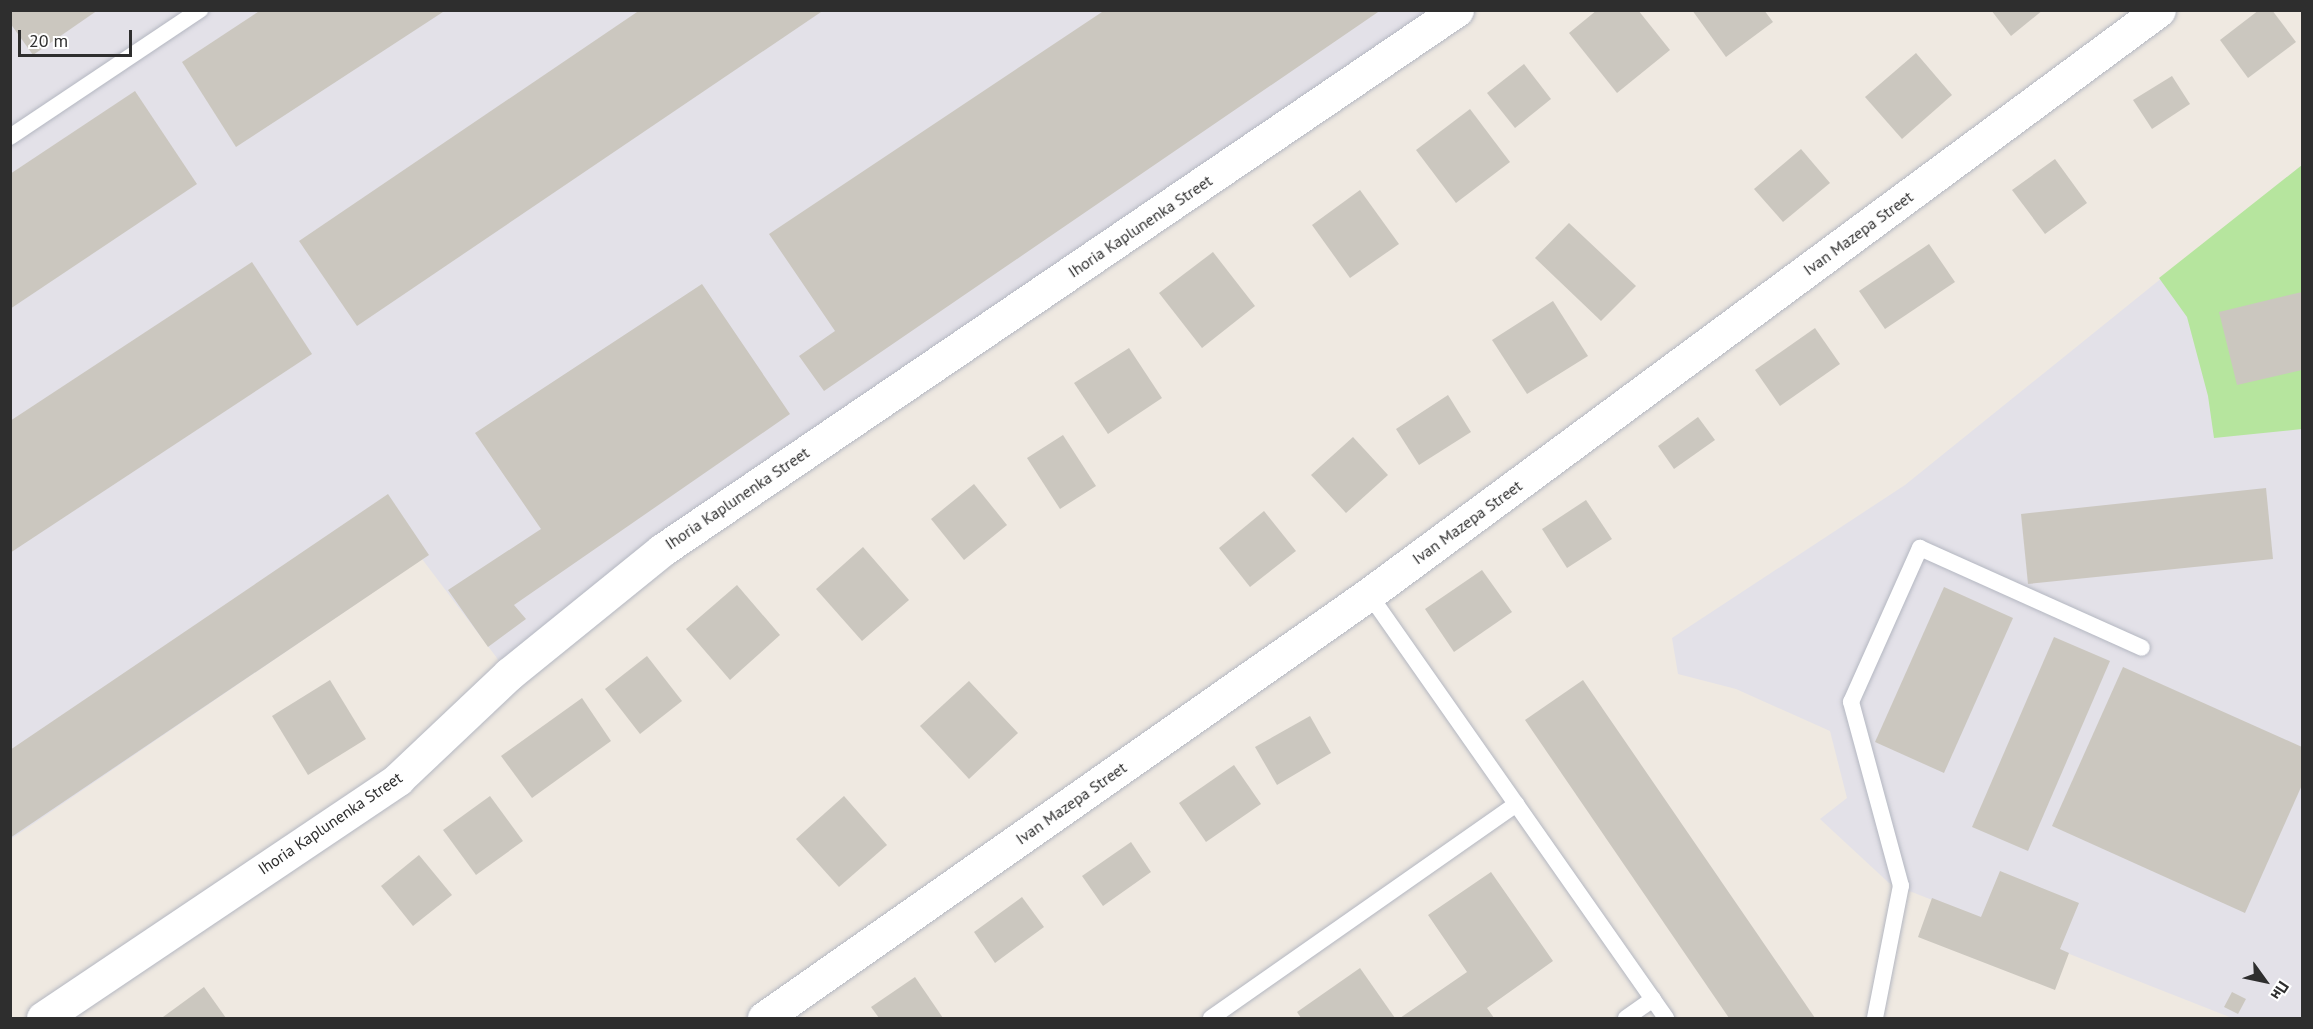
<!DOCTYPE html>
<html>
<head>
<meta charset="utf-8">
<style>
  body { margin:0 }
  #map { position:relative; width:2313px; height:1029px; overflow:hidden; background:#efe9e1; font-family:"PT Sans",sans-serif }
  div>[style] { position:absolute }
  .industrial>* { inset:0; background:#e3e1e8 }
  .green>* { inset:0; background:#b6e59e }
  .building>* { inset:0; background:#cbc7bf }
  .roads { filter:drop-shadow(0 0 2px #b4b7c1) drop-shadow(0 0 2px #b4b7c1) }
  .service>* { height:16px; margin:-8px; padding:0 8px; transform-origin:8px; border-radius:8px; background:#fff }
  .minor>* { height:33px; margin:-16.5px; padding:0 16.5px; transform-origin:16.5px; border-radius:16.5px; background:#fff }
  .tertiary>* { height:33px; margin:-16.5px; padding:0 16.5px; transform-origin:16.5px; border-radius:16.5px; background:#fff }
  span { translate:-50% -50%; white-space:nowrap; text-align:center; line-height:1.15; -webkit-text-stroke:6px #fff; paint-order:stroke }
  .street-label { font-size:16px; color:#2e2e2e }
  .frame { position:absolute; inset:0; border:12px solid #2e2e2e; pointer-events:none }
  .north { position:absolute; left:2235px; top:951px; width:60px; height:60px; -webkit-text-stroke:4px #fff; paint-order:stroke; rotate:123deg; font-size:16px; font-weight:700; line-height:24px; text-align:center; color:#2e2e2e }
  .north::after { content:''; display:block; margin:auto; width:21px; height:27px; background:#2e2e2e; clip-path:polygon(50% 0,100% 100%,50% 72%,0 100%) }
  .scale { position:absolute; left:18px; top:30px; width:114px; height:27px; box-sizing:border-box; border:3px solid #2e2e2e; border-top:0; padding-left:8px; font-size:18px; line-height:21px; white-space:nowrap; color:#2e2e2e; -webkit-text-stroke:4px #fff; paint-order:stroke }
</style>
</head>
<body>
<div id="map">
  <div class="industrial">
    <div style="clip-path:polygon(11px 11px,1457px 11px,509px 674px,422px 559px,11px 839px)"></div>
    <div style="clip-path:polygon(2302px 165px,2302px 1018px,2232px 1018px,1889px 883px,1820px 819px,1847px 798px,1830px 731px,1736px 689px,1678px 674px,1672px 638px,1905px 485px)"></div>
  </div>
  <div class="green">
    <div style="clip-path:polygon(2302px 165px,2302px 429px,2214px 438px,2208px 396px,2187px 317px,2159px 278px)"></div>
  </div>
  <div class="building">
    <div style="clip-path:polygon(10px 10px,98px 10px,33px 55px,10px 23px)"></div>
    <div style="clip-path:polygon(261px 10px,446px 10px,236px 147px,182px 62px)"></div>
    <div style="clip-path:polygon(640px 10px,824px 10px,357px 326px,299px 241px)"></div>
    <div style="clip-path:polygon(1105px 10px,1381px 10px,824px 391px,799px 356px,835px 331px,769px 234px)"></div>
    <div style="clip-path:polygon(1597px 10px,1638px 10px,1670px 50px,1617px 93px,1569px 33px)"></div>
    <div style="clip-path:polygon(1692px 10px,1764px 10px,1773px 22px,1726px 57px)"></div>
    <div style="clip-path:polygon(1991px 10px,2043px 10px,2011px 36px)"></div>
    <div style="clip-path:polygon(2259px 10px,2272px 10px,2296px 42px,2248px 78px,2220px 40px)"></div>
    <div style="clip-path:polygon(1916px 53px,1952px 95px,1902px 139px,1865px 97px)"></div>
    <div style="clip-path:polygon(1524px 64px,1551px 99px,1515px 128px,1487px 93px)"></div>
    <div style="clip-path:polygon(2172px 76px,2190px 104px,2152px 129px,2133px 100px)"></div>
    <div style="clip-path:polygon(135px 91px,197px 184px,10px 309px,10px 174px)"></div>
    <div style="clip-path:polygon(1470px 109px,1510px 162px,1456px 203px,1416px 150px)"></div>
    <div style="clip-path:polygon(1801px 149px,1830px 183px,1783px 222px,1754px 189px)"></div>
    <div style="clip-path:polygon(2055px 159px,2087px 203px,2045px 234px,2012px 190px)"></div>
    <div style="clip-path:polygon(1360px 190px,1399px 244px,1350px 278px,1312px 225px)"></div>
    <div style="clip-path:polygon(1569px 223px,1636px 286px,1601px 321px,1535px 258px)"></div>
    <div style="clip-path:polygon(1929px 244px,1955px 282px,1885px 329px,1859px 291px)"></div>
    <div style="clip-path:polygon(1213px 252px,1255px 306px,1202px 348px,1159px 293px)"></div>
    <div style="clip-path:polygon(252px 262px,312px 354px,10px 553px,10px 421px)"></div>
    <div style="clip-path:polygon(702px 284px,790px 414px,514px 605px,526px 619px,488px 647px,448px 590px,541px 529px,475px 433px)"></div>
    <div style="clip-path:polygon(2302px 292px,2302px 370px,2237px 385px,2219px 312px)"></div>
    <div style="clip-path:polygon(1553px 301px,1588px 356px,1527px 394px,1492px 340px)"></div>
    <div style="clip-path:polygon(1815px 328px,1840px 364px,1780px 406px,1755px 370px)"></div>
    <div style="clip-path:polygon(1129px 348px,1162px 398px,1108px 434px,1074px 383px)"></div>
    <div style="clip-path:polygon(1448px 395px,1471px 432px,1419px 465px,1396px 429px)"></div>
    <div style="clip-path:polygon(1698px 417px,1715px 440px,1674px 469px,1658px 446px)"></div>
    <div style="clip-path:polygon(1063px 435px,1096px 486px,1060px 509px,1027px 458px)"></div>
    <div style="clip-path:polygon(1353px 437px,1388px 475px,1346px 513px,1311px 475px)"></div>
    <div style="clip-path:polygon(974px 484px,1007px 525px,964px 560px,931px 519px)"></div>
    <div style="clip-path:polygon(2266px 488px,2273px 559px,2028px 584px,2021px 514px)"></div>
    <div style="clip-path:polygon(388px 494px,429px 555px,10px 838px,10px 750px)"></div>
    <div style="clip-path:polygon(1586px 500px,1612px 539px,1567px 568px,1542px 529px)"></div>
    <div style="clip-path:polygon(1264px 511px,1296px 551px,1250px 587px,1219px 548px)"></div>
    <div style="clip-path:polygon(863px 547px,909px 600px,862px 641px,816px 589px)"></div>
    <div style="clip-path:polygon(1482px 570px,1512px 612px,1454px 652px,1425px 609px)"></div>
    <div style="clip-path:polygon(737px 585px,780px 635px,730px 680px,686px 629px)"></div>
    <div style="clip-path:polygon(1944px 587px,2013px 618px,1944px 773px,1875px 742px)"></div>
    <div style="clip-path:polygon(2054px 637px,2110px 661px,2028px 851px,1972px 827px)"></div>
    <div style="clip-path:polygon(647px 656px,682px 701px,640px 734px,605px 689px)"></div>
    <div style="clip-path:polygon(2123px 667px,2302px 747px,2302px 785px,2245px 913px,2052px 826px)"></div>
    <div style="clip-path:polygon(330px 680px,366px 739px,308px 775px,272px 716px)"></div>
    <div style="clip-path:polygon(1583px 680px,1815px 1018px,1729px 1018px,1525px 720px)"></div>
    <div style="clip-path:polygon(969px 681px,1018px 733px,969px 779px,920px 726px)"></div>
    <div style="clip-path:polygon(582px 698px,611px 741px,532px 798px,501px 756px)"></div>
    <div style="clip-path:polygon(1310px 716px,1331px 753px,1277px 785px,1255px 747px)"></div>
    <div style="clip-path:polygon(1234px 765px,1261px 804px,1206px 842px,1179px 803px)"></div>
    <div style="clip-path:polygon(490px 796px,523px 841px,476px 875px,443px 830px)"></div>
    <div style="clip-path:polygon(844px 796px,887px 845px,839px 887px,796px 839px)"></div>
    <div style="clip-path:polygon(1131px 842px,1151px 872px,1103px 906px,1082px 876px)"></div>
    <div style="clip-path:polygon(419px 855px,452px 895px,413px 926px,381px 886px)"></div>
    <div style="clip-path:polygon(2000px 871px,2079px 903px,2060px 949px,2069px 953px,2055px 990px,1918px 937px,1932px 898px,1981px 917px)"></div>
    <div style="clip-path:polygon(1491px 872px,1553px 961px,1487px 1008px,1494px 1018px,1400px 1018px,1467px 972px,1428px 915px)"></div>
    <div style="clip-path:polygon(1022px 897px,1044px 927px,995px 963px,974px 932px)"></div>
    <div style="clip-path:polygon(1360px 968px,1395px 1018px,1301px 1018px,1297px 1012px)"></div>
    <div style="clip-path:polygon(915px 977px,943px 1018px,879px 1018px,871px 1007px)"></div>
    <div style="clip-path:polygon(204px 987px,226px 1018px,165px 1018px,163px 1017px)"></div>
    <div style="clip-path:polygon(2232px 992px,2246px 999px,2238px 1014px,2224px 1007px)"></div>
  </div>
  <div class="roads">
    <div class="service">
      <div style="left:10px;top:137px;width:229px;rotate:-33.8deg"></div>
      <div style="left:1369px;top:594px;width:518px;rotate:54.99deg"></div>
      <div style="left:1211px;top:1018px;width:373px;rotate:-35deg"></div>
      <div style="left:1626px;top:1018px;width:33px;rotate:-35deg"></div>
      <div style="left:1875px;top:1018px;width:135px;rotate:-78.9deg"></div>
      <div style="left:1901px;top:886px;width:191px;rotate:-105.2deg"></div>
      <div style="left:1851px;top:702px;width:169px;rotate:-65.9deg"></div>
      <div style="left:1920px;top:548px;width:243px;rotate:24.2deg"></div>
    </div>
    <div class="minor">
      <div style="left:43px;top:1018px;width:428px;rotate:-33.9deg"></div>
      <div style="left:398px;top:779px;width:153px;rotate:-43.4deg"></div>
      <div style="left:509px;top:674px;width:197px;rotate:-39deg"></div>
      <div style="left:662px;top:550px;width:961px;rotate:-34.19deg"></div>
    </div>
    <div class="tertiary">
      <div style="left:764px;top:1018px;width:739px;rotate:-35.02deg"></div>
      <div style="left:1369px;top:594px;width:982px;rotate:-36.47deg"></div>
    </div>
  </div>
  <div class="street-label">
    <span style="left:1140px;top:226px;rotate:-34deg">Ihoria Kaplunenka Street</span>
    <span style="left:1858px;top:233px;rotate:-36deg">Ivan Mazepa Street</span>
    <span style="left:737px;top:498px;rotate:-34deg">Ihoria Kaplunenka Street</span>
    <span style="left:1467px;top:522px;rotate:-36deg">Ivan Mazepa Street</span>
    <span style="left:1071px;top:803px;rotate:-35deg">Ivan Mazepa Street</span>
    <span style="left:330px;top:823px;rotate:-34deg">Ihoria Kaplunenka Street</span>
  </div>
  <div class="frame"></div>
  <div class="north">Пн</div>
  <div class="scale">20 m</div>
</div>
</body>
</html>
